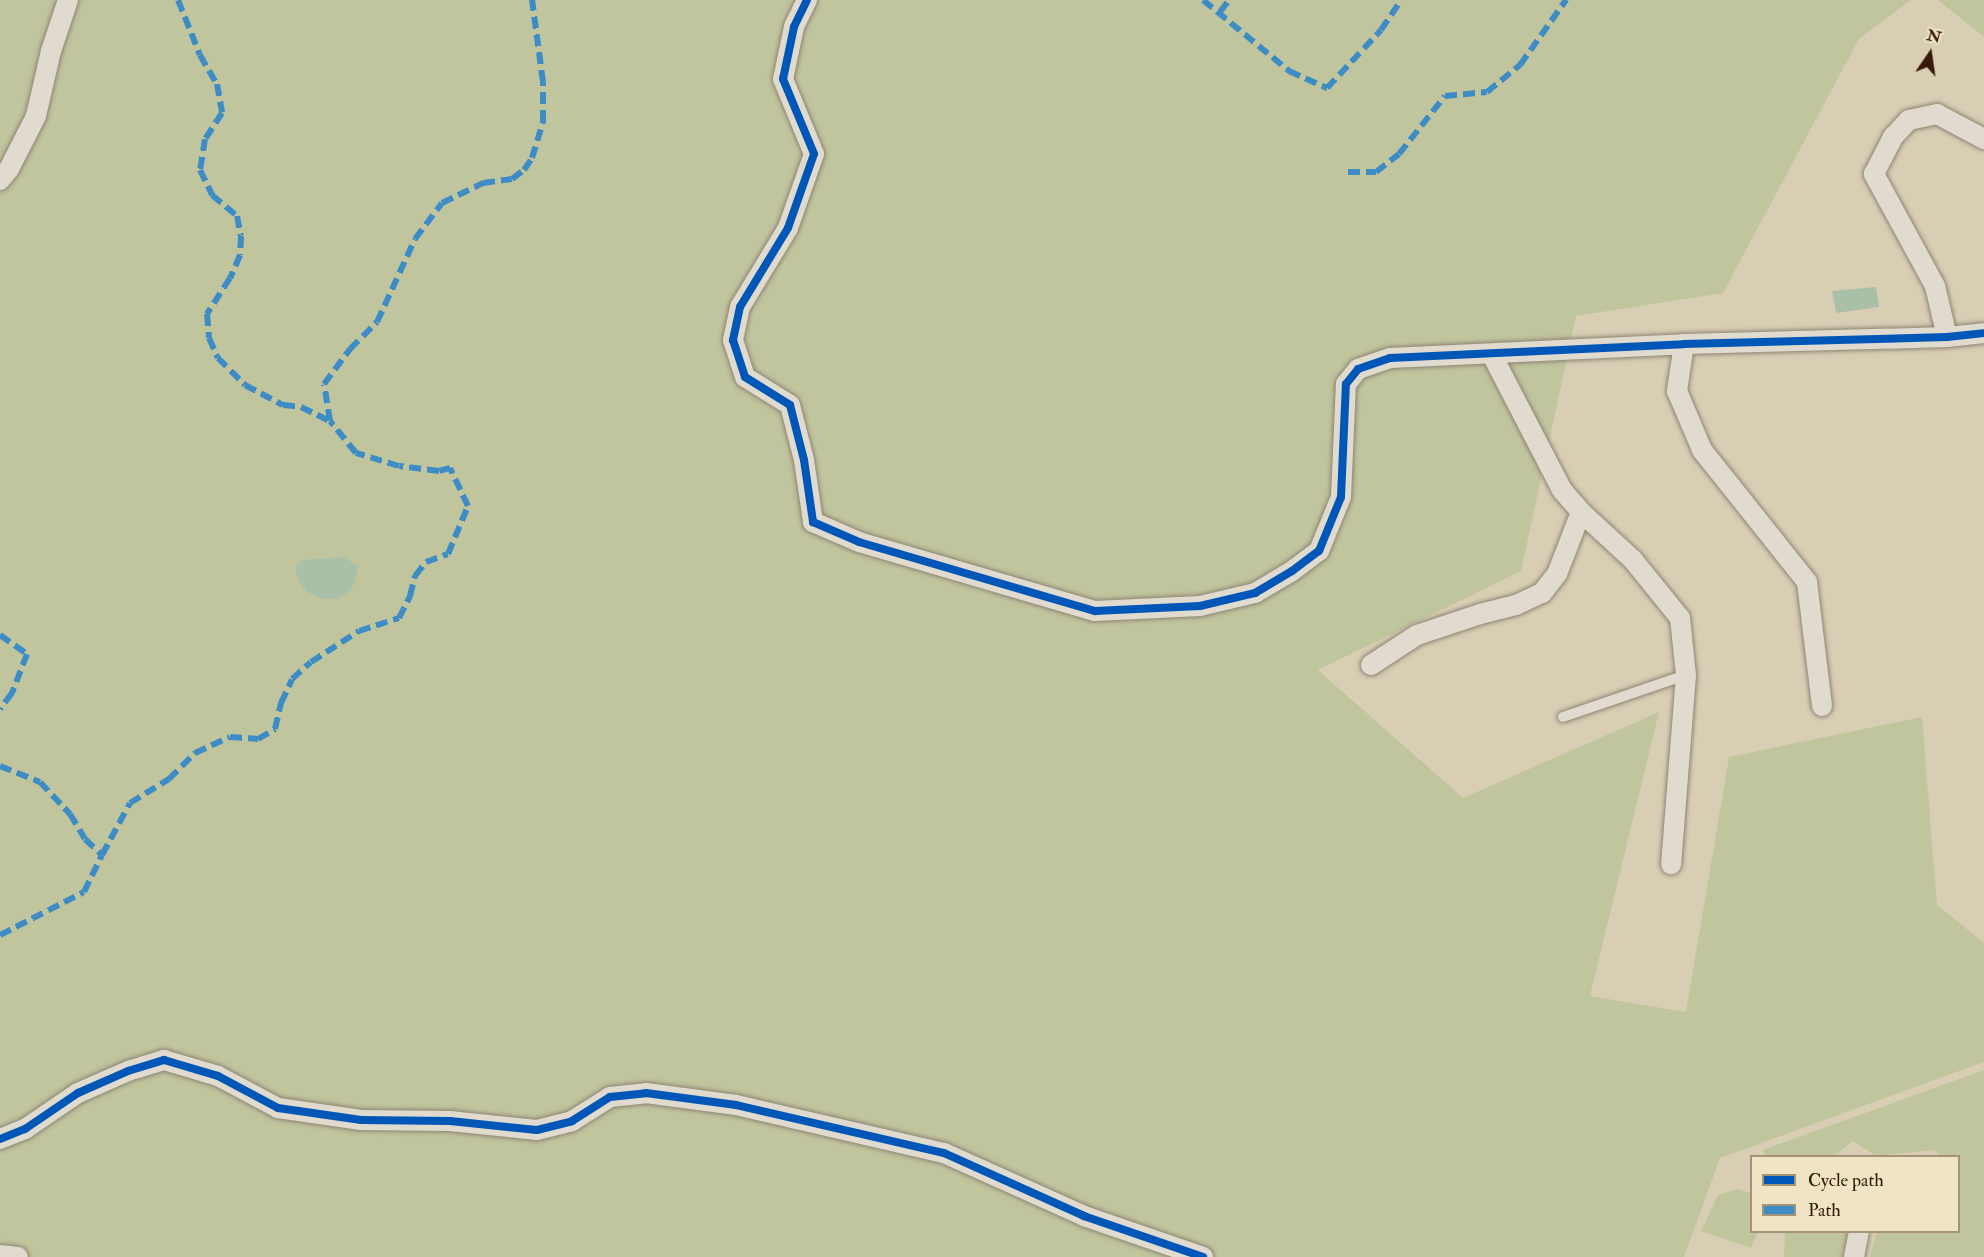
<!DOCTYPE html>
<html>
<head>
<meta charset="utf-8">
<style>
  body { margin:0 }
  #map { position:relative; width:1984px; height:1257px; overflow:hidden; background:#d8ceb4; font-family:"IM FELL Double Pica",serif }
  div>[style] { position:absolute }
  .green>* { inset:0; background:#c1c59e }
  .water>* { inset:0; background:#aabfa8 }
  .roads { filter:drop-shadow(0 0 2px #8e8574) drop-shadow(0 0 2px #8e8574) }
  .service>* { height:10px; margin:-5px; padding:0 5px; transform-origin:5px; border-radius:5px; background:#e0dbce }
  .minor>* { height:20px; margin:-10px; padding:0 10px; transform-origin:10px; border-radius:10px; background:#e0dbce }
  .quiet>* { height:6px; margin-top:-3px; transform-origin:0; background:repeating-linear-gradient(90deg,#3d8cc5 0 12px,transparent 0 18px) }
  .cycleway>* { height:8px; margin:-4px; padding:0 4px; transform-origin:4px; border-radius:4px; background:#0057b8 }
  span { translate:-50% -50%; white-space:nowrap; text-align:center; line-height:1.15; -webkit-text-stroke:4.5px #efe4c4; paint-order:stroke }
  .legend { position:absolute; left:1750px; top:1155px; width:210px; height:78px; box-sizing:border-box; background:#efe4c4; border:2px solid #a59378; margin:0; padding:8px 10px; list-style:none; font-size:18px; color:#371a07 }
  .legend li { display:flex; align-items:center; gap:12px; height:30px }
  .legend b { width:30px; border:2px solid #a59378 }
  .north { position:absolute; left:1900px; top:24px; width:60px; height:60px; -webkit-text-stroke:4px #efe4c4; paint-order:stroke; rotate:13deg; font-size:16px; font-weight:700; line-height:24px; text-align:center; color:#371a07 }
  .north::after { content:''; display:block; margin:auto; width:21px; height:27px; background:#371a07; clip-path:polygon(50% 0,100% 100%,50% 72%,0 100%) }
</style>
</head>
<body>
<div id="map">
  <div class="green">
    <div style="clip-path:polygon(0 0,1911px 0,1859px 39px,1723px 293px,1576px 316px,1521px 571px,1318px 670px,1463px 798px,1659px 712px,1590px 996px,1686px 1012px,1729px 757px,1922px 717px,1937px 905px,1984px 943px,1984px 1062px,1720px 1158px,1684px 1257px,0 1257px)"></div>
    <div style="clip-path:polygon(1938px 0,1984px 0,1984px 37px)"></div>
    <div style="clip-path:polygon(1984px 1070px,1984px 1257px,1870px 1257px,1877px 1232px,1958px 1232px,1958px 1156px,1939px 1156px,1934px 1150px,1876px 1156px,1853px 1141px,1834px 1156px,1766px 1156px,1763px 1150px)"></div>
    <div style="clip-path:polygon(1738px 1189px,1751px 1193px,1752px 1232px,1758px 1232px,1751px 1248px,1701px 1231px,1718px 1195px)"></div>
    <div style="clip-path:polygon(1785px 1232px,1848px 1232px,1843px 1257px,1784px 1257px)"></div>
  </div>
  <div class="water">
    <div style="clip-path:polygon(1876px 287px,1879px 307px,1836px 313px,1832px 291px)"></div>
    <div style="clip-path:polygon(345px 557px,358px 567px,352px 589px,338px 599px,325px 599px,307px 592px,298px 580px,295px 567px,302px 560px)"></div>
  </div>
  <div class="roads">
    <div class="service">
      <div style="left:1563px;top:717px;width:130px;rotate:-18.9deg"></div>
    </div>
    <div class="minor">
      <div style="left:807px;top:0;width:30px;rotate:116deg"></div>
      <div style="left:794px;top:27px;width:53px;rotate:101.9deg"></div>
      <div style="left:783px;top:79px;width:81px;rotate:67.5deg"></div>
      <div style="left:814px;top:154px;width:78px;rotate:109.4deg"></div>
      <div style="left:788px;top:228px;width:92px;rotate:121.3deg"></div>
      <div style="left:740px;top:307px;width:34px;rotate:102deg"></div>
      <div style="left:733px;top:340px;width:39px;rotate:72deg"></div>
      <div style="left:745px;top:377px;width:53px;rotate:31.9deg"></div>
      <div style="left:790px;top:405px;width:57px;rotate:75.7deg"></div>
      <div style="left:804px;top:460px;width:63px;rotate:81.7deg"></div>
      <div style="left:813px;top:522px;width:50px;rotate:23.5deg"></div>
      <div style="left:859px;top:542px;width:246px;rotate:16.3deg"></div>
      <div style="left:1095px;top:611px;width:105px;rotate:-2.7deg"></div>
      <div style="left:1200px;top:606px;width:57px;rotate:-13.3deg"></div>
      <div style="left:1255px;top:593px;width:43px;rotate:-30.7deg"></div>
      <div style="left:1292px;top:571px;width:34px;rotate:-37deg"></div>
      <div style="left:1319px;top:551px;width:58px;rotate:-67.8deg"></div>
      <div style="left:1341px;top:497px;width:113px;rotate:-87.5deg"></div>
      <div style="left:1346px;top:384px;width:19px;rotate:-51deg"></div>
      <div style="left:1358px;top:369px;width:34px;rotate:-19deg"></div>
      <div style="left:1390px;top:358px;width:294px;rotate:-2.7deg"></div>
      <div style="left:1684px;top:344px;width:263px;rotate:-1.5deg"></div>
      <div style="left:1947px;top:337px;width:37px;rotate:-6deg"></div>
      <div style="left:0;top:180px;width:14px;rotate:-51deg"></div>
      <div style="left:9px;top:169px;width:59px;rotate:-63deg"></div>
      <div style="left:36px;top:116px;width:67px;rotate:-77deg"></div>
      <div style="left:51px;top:51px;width:54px;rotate:-71.6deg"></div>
      <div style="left:1947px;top:337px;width:52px;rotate:-103.2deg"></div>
      <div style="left:1935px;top:286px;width:128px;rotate:-118.6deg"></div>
      <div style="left:1874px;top:174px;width:42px;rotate:-62.8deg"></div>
      <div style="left:1893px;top:137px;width:23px;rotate:-47deg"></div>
      <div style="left:1909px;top:120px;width:29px;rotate:-12deg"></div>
      <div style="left:1937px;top:114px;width:53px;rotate:28deg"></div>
      <div style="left:1684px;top:344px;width:48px;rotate:98.5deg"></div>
      <div style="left:1677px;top:391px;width:64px;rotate:67deg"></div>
      <div style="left:1702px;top:450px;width:169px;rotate:51.5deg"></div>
      <div style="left:1807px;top:582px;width:125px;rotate:83.1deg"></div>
      <div style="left:1492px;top:355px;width:152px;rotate:62.6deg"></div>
      <div style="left:1562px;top:490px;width:29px;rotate:49deg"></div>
      <div style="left:1581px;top:512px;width:71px;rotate:42.7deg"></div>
      <div style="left:1633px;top:560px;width:75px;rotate:51deg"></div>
      <div style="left:1680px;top:618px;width:57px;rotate:84deg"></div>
      <div style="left:1686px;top:675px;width:190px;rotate:94.5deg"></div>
      <div style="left:1371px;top:665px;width:55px;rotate:-33.1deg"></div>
      <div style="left:1417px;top:635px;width:66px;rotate:-18.4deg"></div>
      <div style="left:1480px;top:614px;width:37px;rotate:-14deg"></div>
      <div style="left:1516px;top:605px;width:29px;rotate:-25deg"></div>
      <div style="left:1542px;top:593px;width:24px;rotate:-52deg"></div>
      <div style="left:1557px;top:574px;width:66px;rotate:-68.8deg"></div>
      <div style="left:0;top:1139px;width:27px;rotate:-22deg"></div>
      <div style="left:25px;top:1129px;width:64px;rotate:-34.2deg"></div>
      <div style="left:78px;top:1093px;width:55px;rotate:-23.7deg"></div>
      <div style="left:128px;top:1071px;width:38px;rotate:-17deg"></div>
      <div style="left:164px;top:1060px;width:56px;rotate:16.5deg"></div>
      <div style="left:218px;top:1076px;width:68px;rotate:28.1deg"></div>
      <div style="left:278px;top:1108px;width:84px;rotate:8.2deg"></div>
      <div style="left:361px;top:1120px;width:89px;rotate:0.6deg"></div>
      <div style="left:450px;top:1121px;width:87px;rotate:5.9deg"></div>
      <div style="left:537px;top:1130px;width:36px;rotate:-14deg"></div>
      <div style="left:572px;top:1121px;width:45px;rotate:-32.3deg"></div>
      <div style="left:610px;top:1097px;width:36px;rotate:-6deg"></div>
      <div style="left:646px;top:1093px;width:91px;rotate:7.6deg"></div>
      <div style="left:736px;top:1105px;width:213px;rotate:13deg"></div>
      <div style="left:944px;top:1153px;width:154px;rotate:24.2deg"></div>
      <div style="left:1084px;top:1216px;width:126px;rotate:19deg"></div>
      <div style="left:0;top:1255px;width:18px;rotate:6deg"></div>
      <div style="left:1854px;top:1257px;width:25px;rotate:-79deg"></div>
    </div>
  </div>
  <div class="quiet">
    <div style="left:178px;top:0;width:59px;rotate:68.2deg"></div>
    <div style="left:200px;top:55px;width:34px;rotate:60deg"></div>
    <div style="left:217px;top:84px;width:29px;rotate:80deg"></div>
    <div style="left:222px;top:113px;width:31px;rotate:123deg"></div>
    <div style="left:205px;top:139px;width:31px;rotate:99deg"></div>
    <div style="left:200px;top:170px;width:28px;rotate:64deg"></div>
    <div style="left:212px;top:195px;width:33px;rotate:40deg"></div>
    <div style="left:237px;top:216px;width:20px;rotate:79deg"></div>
    <div style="left:241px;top:236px;width:19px;rotate:93deg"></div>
    <div style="left:240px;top:255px;width:25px;rotate:113deg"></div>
    <div style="left:230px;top:278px;width:43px;rotate:122.6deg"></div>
    <div style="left:207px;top:314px;width:24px;rotate:85deg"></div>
    <div style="left:209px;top:338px;width:22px;rotate:66deg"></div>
    <div style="left:218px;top:358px;width:38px;rotate:45deg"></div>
    <div style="left:245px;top:385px;width:43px;rotate:27.8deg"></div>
    <div style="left:283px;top:405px;width:18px;rotate:6deg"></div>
    <div style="left:301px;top:407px;width:32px;rotate:26deg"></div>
    <div style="left:1203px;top:0;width:112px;rotate:39.5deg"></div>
    <div style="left:1289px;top:71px;width:42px;rotate:24.1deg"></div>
    <div style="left:1327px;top:88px;width:79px;rotate:-47deg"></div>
    <div style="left:1381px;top:30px;width:36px;rotate:-56deg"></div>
    <div style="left:1220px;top:12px;width:15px;rotate:-53deg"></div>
    <div style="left:1348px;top:172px;width:28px"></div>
    <div style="left:1376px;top:172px;width:29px;rotate:-38deg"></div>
    <div style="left:1399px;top:154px;width:74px;rotate:-51.6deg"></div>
    <div style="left:1445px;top:96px;width:42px;rotate:-5.4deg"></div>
    <div style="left:1487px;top:92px;width:43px;rotate:-39.3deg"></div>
    <div style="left:1520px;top:65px;width:80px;rotate:-54.7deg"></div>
    <div style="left:0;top:635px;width:33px;rotate:35deg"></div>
    <div style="left:27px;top:654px;width:42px;rotate:111deg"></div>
    <div style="left:12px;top:693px;width:20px;rotate:127deg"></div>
    <div style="left:0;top:766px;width:43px;rotate:21.8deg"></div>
    <div style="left:40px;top:782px;width:44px;rotate:46.8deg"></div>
    <div style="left:70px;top:814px;width:29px;rotate:59deg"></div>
    <div style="left:85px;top:839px;width:23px;rotate:43deg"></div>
    <div style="left:102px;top:855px;width:59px;rotate:-61.7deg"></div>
    <div style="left:130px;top:803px;width:46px;rotate:-31.6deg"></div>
    <div style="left:169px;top:779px;width:37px;rotate:-45deg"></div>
    <div style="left:195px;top:753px;width:38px;rotate:-25deg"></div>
    <div style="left:230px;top:737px;width:28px;rotate:4deg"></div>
    <div style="left:258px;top:739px;width:20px;rotate:-30deg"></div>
    <div style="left:275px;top:729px;width:27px;rotate:-77deg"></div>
    <div style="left:281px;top:703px;width:26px;rotate:-65deg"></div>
    <div style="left:292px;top:679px;width:25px;rotate:-42deg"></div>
    <div style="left:311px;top:662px;width:57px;rotate:-32.9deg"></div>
    <div style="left:359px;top:631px;width:42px;rotate:-18deg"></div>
    <div style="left:399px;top:618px;width:25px;rotate:-63deg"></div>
    <div style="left:410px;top:596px;width:21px;rotate:-76deg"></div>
    <div style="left:415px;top:576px;width:18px;rotate:-52deg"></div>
    <div style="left:426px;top:562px;width:23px;rotate:-20deg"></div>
    <div style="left:448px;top:554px;width:52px;rotate:-67.4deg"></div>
    <div style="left:468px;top:506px;width:42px;rotate:-115.3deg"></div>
    <div style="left:450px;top:468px;width:11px;rotate:165deg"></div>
    <div style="left:439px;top:471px;width:40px;rotate:-172.9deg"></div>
    <div style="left:399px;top:466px;width:45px;rotate:-163.2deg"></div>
    <div style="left:356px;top:453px;width:41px;rotate:-129.1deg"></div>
    <div style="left:330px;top:421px;width:37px;rotate:-99deg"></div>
    <div style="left:324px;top:384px;width:44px;rotate:-53.4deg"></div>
    <div style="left:350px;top:349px;width:38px;rotate:-45deg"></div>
    <div style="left:377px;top:322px;width:91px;rotate:-65.4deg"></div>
    <div style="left:415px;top:239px;width:45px;rotate:-53.1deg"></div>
    <div style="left:442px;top:203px;width:46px;rotate:-26deg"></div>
    <div style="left:483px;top:183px;width:29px;rotate:-8deg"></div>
    <div style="left:512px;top:179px;width:15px;rotate:-37deg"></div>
    <div style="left:524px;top:170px;width:14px;rotate:-56deg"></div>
    <div style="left:532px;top:158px;width:38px;rotate:-73deg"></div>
    <div style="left:543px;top:122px;width:40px;rotate:-90deg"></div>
    <div style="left:543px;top:82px;width:83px;rotate:-97.6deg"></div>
    <div style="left:0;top:935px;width:94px;rotate:-27.1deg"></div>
    <div style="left:84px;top:892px;width:41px;rotate:-64.1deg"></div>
  </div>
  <div class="cycleway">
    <div style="left:807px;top:0;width:30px;rotate:116deg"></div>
    <div style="left:794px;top:27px;width:53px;rotate:101.9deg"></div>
    <div style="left:783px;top:79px;width:81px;rotate:67.5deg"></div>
    <div style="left:814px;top:154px;width:78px;rotate:109.4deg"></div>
    <div style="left:788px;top:228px;width:92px;rotate:121.3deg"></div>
    <div style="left:740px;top:307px;width:34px;rotate:102deg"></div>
    <div style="left:733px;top:340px;width:39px;rotate:72deg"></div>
    <div style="left:745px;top:377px;width:53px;rotate:31.9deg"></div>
    <div style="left:790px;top:405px;width:57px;rotate:75.7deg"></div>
    <div style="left:804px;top:460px;width:63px;rotate:81.7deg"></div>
    <div style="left:813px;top:522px;width:50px;rotate:23.5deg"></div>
    <div style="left:859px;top:542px;width:246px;rotate:16.3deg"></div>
    <div style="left:1095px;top:611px;width:105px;rotate:-2.7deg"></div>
    <div style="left:1200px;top:606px;width:57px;rotate:-13.3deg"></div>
    <div style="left:1255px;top:593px;width:43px;rotate:-30.7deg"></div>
    <div style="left:1292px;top:571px;width:34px;rotate:-37deg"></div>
    <div style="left:1319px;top:551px;width:58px;rotate:-67.8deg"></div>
    <div style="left:1341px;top:497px;width:113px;rotate:-87.5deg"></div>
    <div style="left:1346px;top:384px;width:19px;rotate:-51deg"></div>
    <div style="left:1358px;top:369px;width:34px;rotate:-19deg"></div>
    <div style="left:1390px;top:358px;width:294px;rotate:-2.7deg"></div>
    <div style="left:1684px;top:344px;width:263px;rotate:-1.5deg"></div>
    <div style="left:1947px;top:337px;width:37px;rotate:-6deg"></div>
    <div style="left:0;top:1139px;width:27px;rotate:-22deg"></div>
    <div style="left:25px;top:1129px;width:64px;rotate:-34.2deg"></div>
    <div style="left:78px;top:1093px;width:55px;rotate:-23.7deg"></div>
    <div style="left:128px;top:1071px;width:38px;rotate:-17deg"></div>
    <div style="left:164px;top:1060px;width:56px;rotate:16.5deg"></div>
    <div style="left:218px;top:1076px;width:68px;rotate:28.1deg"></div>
    <div style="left:278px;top:1108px;width:84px;rotate:8.2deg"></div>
    <div style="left:361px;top:1120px;width:89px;rotate:0.6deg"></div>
    <div style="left:450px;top:1121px;width:87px;rotate:5.9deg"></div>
    <div style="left:537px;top:1130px;width:36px;rotate:-14deg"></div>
    <div style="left:572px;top:1121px;width:45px;rotate:-32.3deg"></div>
    <div style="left:610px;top:1097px;width:36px;rotate:-6deg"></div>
    <div style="left:646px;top:1093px;width:91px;rotate:7.6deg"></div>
    <div style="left:736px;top:1105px;width:213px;rotate:13deg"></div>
    <div style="left:944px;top:1153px;width:154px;rotate:24.2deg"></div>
    <div style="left:1084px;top:1216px;width:126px;rotate:19deg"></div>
  </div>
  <ul class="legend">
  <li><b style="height:8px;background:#0057b8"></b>Cycle path</li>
  <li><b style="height:8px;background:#3d8cc5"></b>Path</li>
  </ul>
  <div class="north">N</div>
</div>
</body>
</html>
